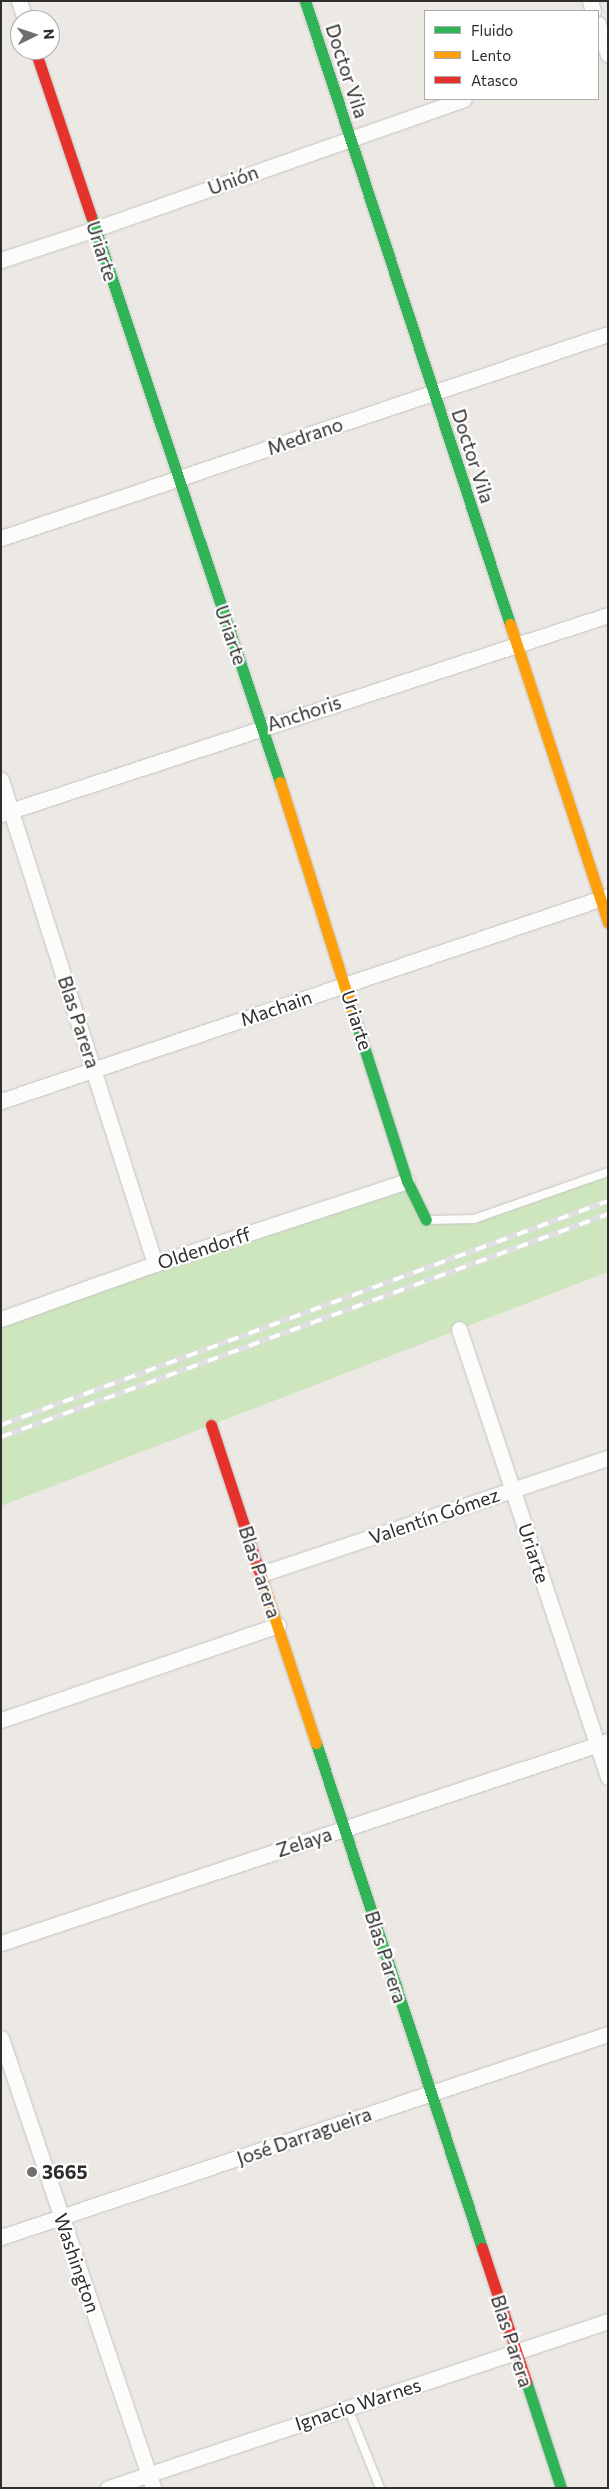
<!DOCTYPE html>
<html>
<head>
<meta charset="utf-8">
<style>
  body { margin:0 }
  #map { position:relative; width:609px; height:2489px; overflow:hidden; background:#ece8e4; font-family:Commissioner,sans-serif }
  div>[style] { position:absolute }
  .green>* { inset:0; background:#cee6be }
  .roads { filter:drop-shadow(0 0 1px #c5c4c5) drop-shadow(0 0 1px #c5c4c5) }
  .lane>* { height:8px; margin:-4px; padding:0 4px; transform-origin:4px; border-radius:4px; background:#fcfcfb }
  .street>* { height:15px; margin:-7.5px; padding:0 7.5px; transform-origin:7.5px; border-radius:7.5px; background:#fcfcfb }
  .fast>* { height:11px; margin:-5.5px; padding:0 5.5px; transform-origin:5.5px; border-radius:5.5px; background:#30b455 }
  .slow>* { height:11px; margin:-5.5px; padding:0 5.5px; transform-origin:5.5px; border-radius:5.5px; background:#ff9f0a }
  .jam>* { height:11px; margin:-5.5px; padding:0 5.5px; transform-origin:5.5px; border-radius:5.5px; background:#e5322d }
  .rail>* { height:5.5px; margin-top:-2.75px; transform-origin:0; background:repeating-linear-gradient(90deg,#fff 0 11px,#dfdfe1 0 22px); box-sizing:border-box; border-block:1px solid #dfdfe1 }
  .dots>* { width:14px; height:14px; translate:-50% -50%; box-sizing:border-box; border:2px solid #fff; border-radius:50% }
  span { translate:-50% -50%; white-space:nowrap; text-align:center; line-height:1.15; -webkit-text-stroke:4.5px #fff; paint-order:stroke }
  .street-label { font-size:19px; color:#2e2e2e }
  .poi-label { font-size:19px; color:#2e2e2e; font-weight:700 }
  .left { translate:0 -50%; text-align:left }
  .frame { position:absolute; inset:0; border:2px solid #2e2e2e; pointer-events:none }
  .legend { position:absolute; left:424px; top:10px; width:175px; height:90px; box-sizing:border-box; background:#fff; border:1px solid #ababab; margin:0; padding:6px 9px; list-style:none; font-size:15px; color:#2e2e2e }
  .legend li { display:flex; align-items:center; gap:10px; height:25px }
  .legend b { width:25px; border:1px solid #ababab }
  .north { position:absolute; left:10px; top:10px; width:50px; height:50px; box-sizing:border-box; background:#fff; border:1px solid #ababab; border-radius:50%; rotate:86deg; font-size:14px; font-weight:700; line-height:20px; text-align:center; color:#2e2e2e }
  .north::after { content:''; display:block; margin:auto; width:18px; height:22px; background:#706f6e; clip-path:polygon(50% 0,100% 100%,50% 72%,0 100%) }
</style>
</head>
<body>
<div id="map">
  <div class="green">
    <div style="clip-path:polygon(608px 1172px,608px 1272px,1px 1506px,1px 1319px,407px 1181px,426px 1220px,474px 1219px)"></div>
  </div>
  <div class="roads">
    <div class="lane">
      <div style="left:428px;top:1220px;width:46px;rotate:-1.2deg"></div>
      <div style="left:474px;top:1219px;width:142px;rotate:-19.3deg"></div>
      <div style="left:348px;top:2408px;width:86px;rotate:68.2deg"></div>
    </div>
    <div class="street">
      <div style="left:19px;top:1px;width:20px;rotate:72deg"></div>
      <div style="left:590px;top:1px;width:10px;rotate:73deg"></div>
      <div style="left:598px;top:24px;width:32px;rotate:72deg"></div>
      <div style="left:1px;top:260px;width:99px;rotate:-18.3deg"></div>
      <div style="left:95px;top:229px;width:391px;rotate:-19.4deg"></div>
      <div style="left:1px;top:538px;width:640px;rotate:-18.58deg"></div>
      <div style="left:1px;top:780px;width:508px;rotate:72.35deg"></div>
      <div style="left:1px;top:814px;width:639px;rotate:-18.15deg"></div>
      <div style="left:1px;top:1101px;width:641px;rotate:-18.66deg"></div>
      <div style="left:1px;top:1319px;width:164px;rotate:-19.7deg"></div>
      <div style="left:155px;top:1264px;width:265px;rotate:-18.2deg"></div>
      <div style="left:459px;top:1329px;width:472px;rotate:71.6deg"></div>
      <div style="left:261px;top:1574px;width:366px;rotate:-18.5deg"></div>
      <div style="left:1px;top:1720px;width:293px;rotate:-18.9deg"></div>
      <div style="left:1px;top:1943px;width:640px;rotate:-18.41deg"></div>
      <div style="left:1px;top:2038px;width:475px;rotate:71.3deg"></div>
      <div style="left:1px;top:2237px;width:640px;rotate:-18.49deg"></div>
      <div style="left:108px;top:2488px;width:527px;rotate:-18.47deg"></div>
    </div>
    <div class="fast">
      <div style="left:305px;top:1px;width:656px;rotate:71.79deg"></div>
      <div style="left:91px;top:216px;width:597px;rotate:71.53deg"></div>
      <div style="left:354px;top:1016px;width:173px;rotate:72.2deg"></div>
      <div style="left:407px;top:1181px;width:43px;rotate:64deg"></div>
      <div style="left:316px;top:1743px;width:532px;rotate:71.8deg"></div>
      <div style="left:526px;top:2381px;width:113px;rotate:71.9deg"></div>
    </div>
    <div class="slow">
      <div style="left:510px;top:624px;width:314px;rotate:71.8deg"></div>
      <div style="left:280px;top:782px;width:245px;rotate:72.5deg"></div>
      <div style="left:261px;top:1577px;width:175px;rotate:71.7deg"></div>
    </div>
    <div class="jam">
      <div style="left:35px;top:50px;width:175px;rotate:71.4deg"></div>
      <div style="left:211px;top:1425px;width:160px;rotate:71.8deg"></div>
      <div style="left:482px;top:2248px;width:140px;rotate:71.7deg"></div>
    </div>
  </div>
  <div class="rail">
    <div style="left:1px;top:1425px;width:647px;rotate:-20.26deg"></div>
    <div style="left:1px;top:1437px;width:647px;rotate:-20.17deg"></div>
  </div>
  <div class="dots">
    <div style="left:32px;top:2172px;background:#706f6e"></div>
  </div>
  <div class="street-label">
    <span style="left:347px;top:71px;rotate:72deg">Doctor Vila</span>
    <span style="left:233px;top:180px;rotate:-20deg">Unión</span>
    <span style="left:102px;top:251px;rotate:72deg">Uriarte</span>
    <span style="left:305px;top:436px;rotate:-19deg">Medrano</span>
    <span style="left:473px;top:456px;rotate:72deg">Doctor Vila</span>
    <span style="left:231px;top:635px;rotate:71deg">Uriarte</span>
    <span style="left:304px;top:713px;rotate:-18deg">Anchoris</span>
    <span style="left:276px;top:1008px;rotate:-19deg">Machain</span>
    <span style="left:357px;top:1020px;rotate:72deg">Uriarte</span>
    <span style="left:79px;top:1022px;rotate:72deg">Blas Parera</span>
    <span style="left:204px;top:1248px;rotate:-18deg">Oldendorff</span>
    <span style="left:434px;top:1516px;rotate:-19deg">Valentín Gómez</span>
    <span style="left:534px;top:1553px;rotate:72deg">Uriarte</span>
    <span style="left:260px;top:1572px;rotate:72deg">Blas Parera</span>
    <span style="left:304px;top:1842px;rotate:-18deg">Zelaya</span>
    <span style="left:386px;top:1957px;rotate:72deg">Blas Parera</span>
    <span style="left:304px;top:2136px;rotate:-19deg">José Darragueira</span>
    <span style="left:77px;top:2263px;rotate:71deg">Washington</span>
    <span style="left:512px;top:2341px;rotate:72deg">Blas Parera</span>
    <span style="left:358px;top:2404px;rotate:-18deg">Ignacio Warnes</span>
  </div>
  <div class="poi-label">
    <span class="left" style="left:42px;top:2172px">3665</span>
  </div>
  <div class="frame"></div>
  <ul class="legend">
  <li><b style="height:6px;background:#30b455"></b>Fluido</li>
  <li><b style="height:6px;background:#ff9f0a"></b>Lento</li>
  <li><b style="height:6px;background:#e5322d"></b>Atasco</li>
  </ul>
  <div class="north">N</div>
</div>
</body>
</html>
